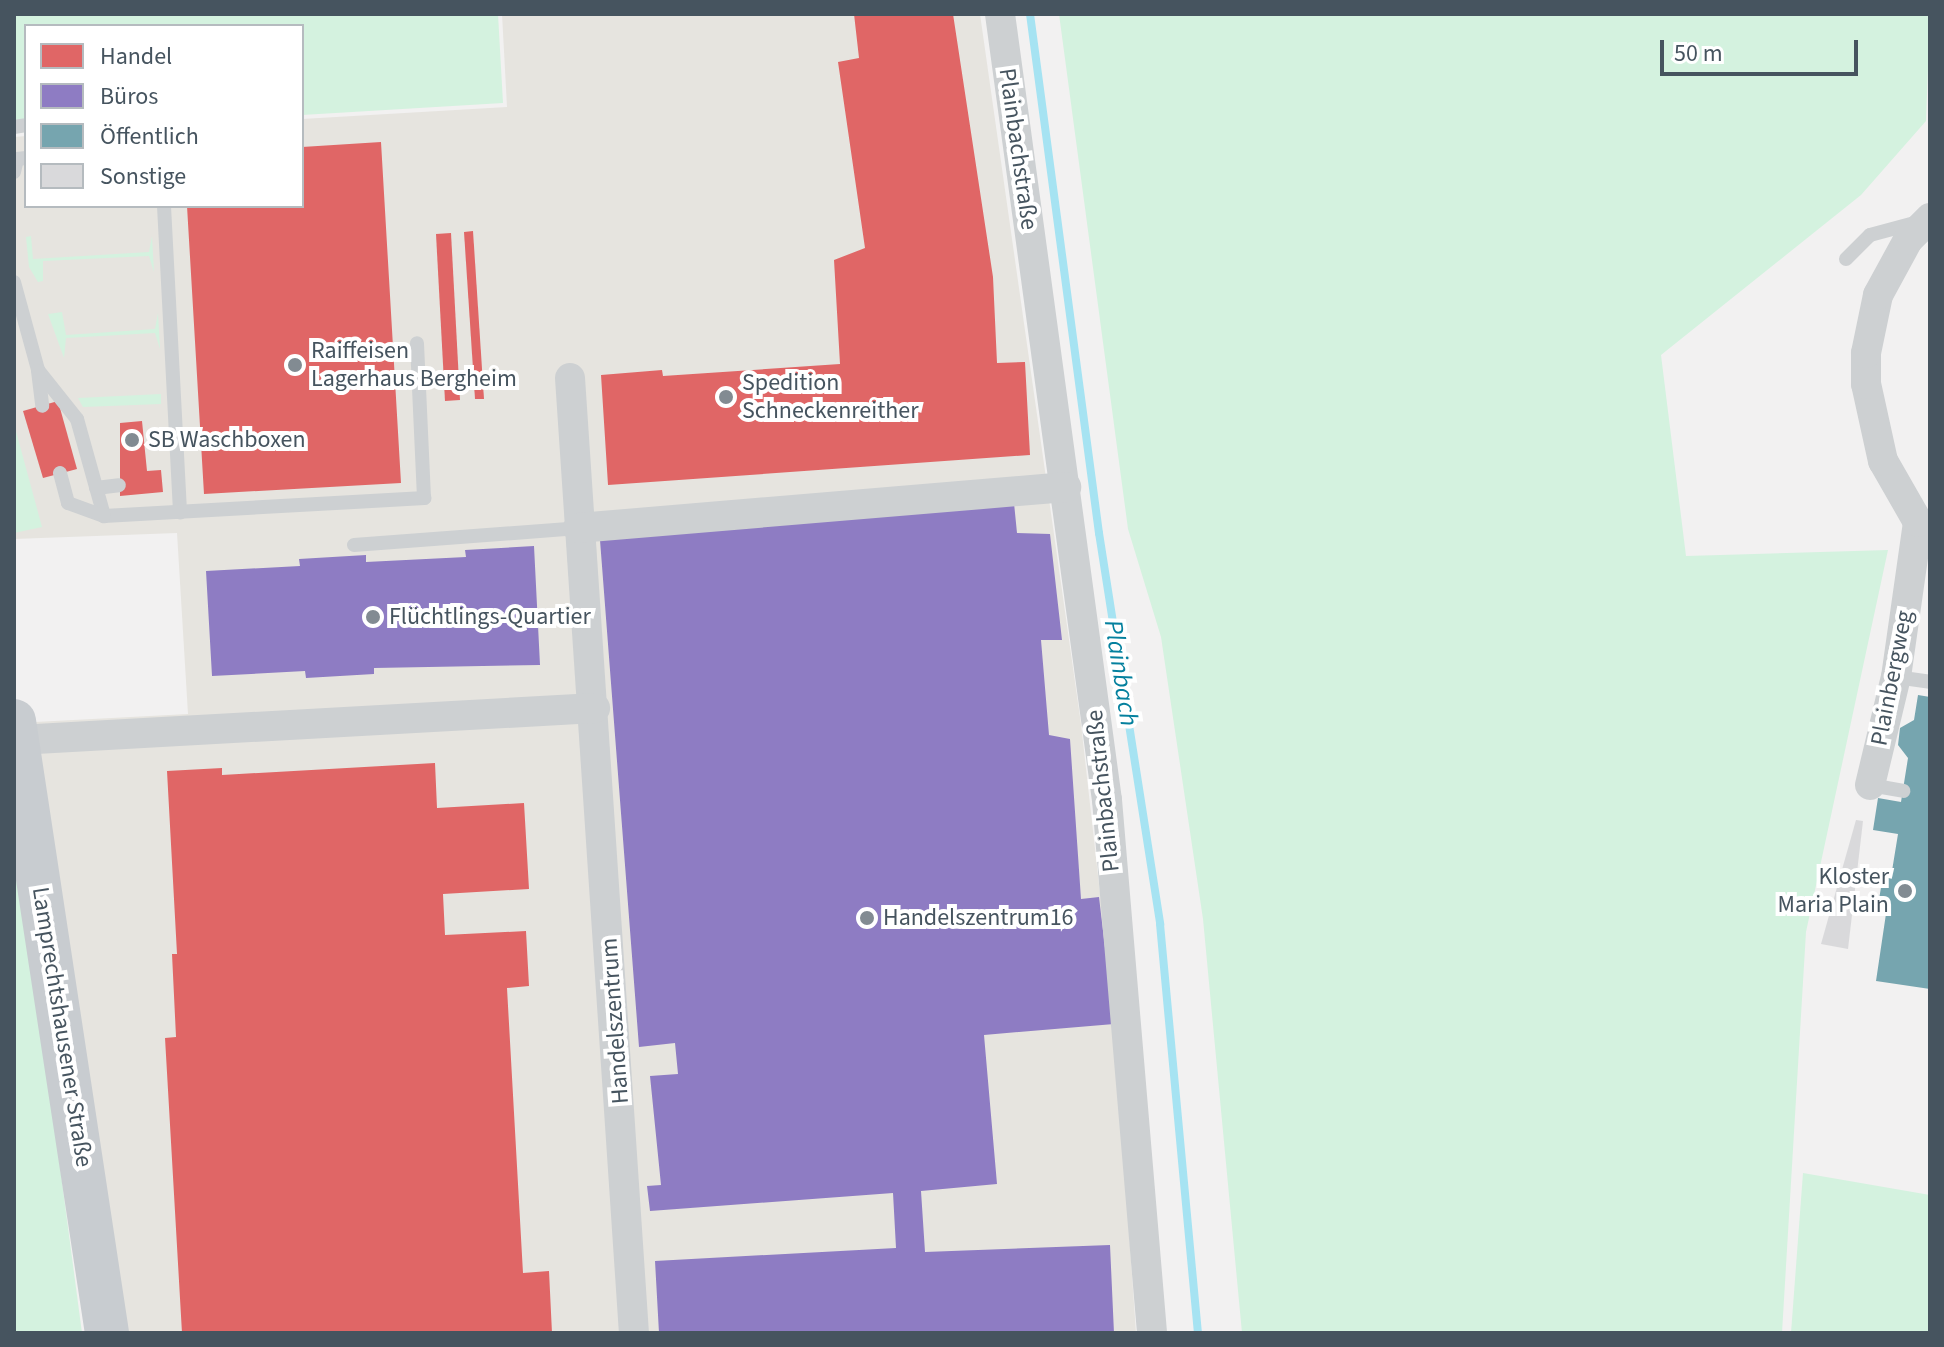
<!DOCTYPE html>
<html>
<head>
<meta charset="utf-8">
<style>
  body { margin:0 }
  #map { position:relative; width:1944px; height:1347px; overflow:hidden; background:#f2f1f1; font-family:"Source Sans 3",sans-serif }
  div>[style] { position:absolute }
  .commercial>* { inset:0; background:#e6e4df }
  .green>* { inset:0; background:#d4f2df }
  .shops>* { inset:0; background:#e06666 }
  .offices>* { inset:0; background:#8e7cc3 }
  .public>* { inset:0; background:#76a5af }
  .stream>* { height:8px; margin:-4px; padding:0 4px; transform-origin:4px; border-radius:4px; background:#a6e3f2 }
  .building>* { inset:0; background:#d9d9db }
  .lane>* { height:14px; margin:-7px; padding:0 7px; transform-origin:7px; border-radius:7px; background:#cdd0d2 }
  .street>* { height:30px; margin:-15px; padding:0 15px; transform-origin:15px; border-radius:15px; background:#cdd0d2 }
  .primary>* { height:44px; margin:-22px; padding:0 22px; transform-origin:22px; border-radius:22px; background:#c8ccd0 }
  .dots>* { width:22px; height:22px; translate:-50% -50%; box-sizing:border-box; border:4px solid #fff; border-radius:50% }
  span { translate:-50% -50%; white-space:nowrap; text-align:center; line-height:1.15; -webkit-text-stroke:8px #fff; paint-order:stroke }
  .street-label { font-size:24px; color:#46545f }
  .poi-label { font-size:24px; color:#46545f }
  .left { translate:0 -50%; text-align:left }
  .right { translate:-100% -50%; text-align:right }
  .water-label { font-size:26px; color:#04809e; font-style:italic }
  .frame { position:absolute; inset:0; border:16px solid #46545f; pointer-events:none }
  .legend { position:absolute; left:24px; top:24px; width:280px; height:184px; box-sizing:border-box; background:#fff; border:2px solid #b5bbbf; margin:0; padding:10px 14px; list-style:none; font-size:24px; color:#46545f }
  .legend li { display:flex; align-items:center; gap:16px; height:40px }
  .legend b { width:40px; border:2px solid #b5bbbf }
  .scale { position:absolute; left:1660px; top:40px; width:198px; height:36px; box-sizing:border-box; border:4px solid #46545f; border-top:0; padding-left:10px; font-size:24px; line-height:28px; white-space:nowrap; color:#46545f; -webkit-text-stroke:6px #fff; paint-order:stroke }
</style>
</head>
<body>
<div id="map">
  <div class="commercial">
    <div style="clip-path:polygon(502px 14px,980px 14px,1081px 724px,1115px 1027px,1136px 1333px,128px 1333px,35px 722px,188px 714px,177px 533px,14px 539px,14px 137px,26px 136px,26px 206px,302px 206px,302px 119px,507px 107px)"></div>
  </div>
  <div class="green">
    <div style="clip-path:polygon(14px 14px,498px 14px,503px 103px,302px 115px,302px 26px,26px 26px,26px 132px,14px 133px)"></div>
    <div style="clip-path:polygon(1059px 14px,1930px 14px,1926px 121px,1861px 195px,1661px 355px,1686px 556px,1888px 550px,1806px 932px,1782px 1333px,1242px 1333px,1203px 919px,1161px 637px,1128px 529px)"></div>
    <div style="clip-path:polygon(31px 236px,33px 259px,149px 252px,152px 236px,154px 272px,149px 256px,43px 261px,43px 281px,38px 282px,29px 267px,26px 237px)"></div>
    <div style="clip-path:polygon(62px 312px,66px 335px,155px 329px,158px 313px,160px 349px,155px 333px,66px 338px,64px 358px,48px 314px)"></div>
    <div style="clip-path:polygon(161px 394px,161px 404px,83px 407px,78px 398px)"></div>
    <div style="clip-path:polygon(14px 424px,42px 527px,14px 533px)"></div>
    <div style="clip-path:polygon(14px 856px,51px 1099px,82px 1333px,14px 1333px)"></div>
    <div style="clip-path:polygon(1803px 1173px,1930px 1195px,1930px 1333px,1791px 1333px)"></div>
  </div>
  <div class="shops">
    <div style="clip-path:polygon(854px 14px,953px 14px,993px 277px,997px 363px,1025px 362px,1030px 455px,608px 485px,601px 375px,662px 370px,663px 376px,840px 364px,834px 260px,865px 248px,838px 62px,859px 58px)"></div>
    <div style="clip-path:polygon(381px 142px,401px 483px,204px 494px,187px 206px,302px 206px,302px 147px)"></div>
    <div style="clip-path:polygon(473px 231px,484px 399px,475px 399px,464px 232px)"></div>
    <div style="clip-path:polygon(451px 233px,460px 400px,445px 401px,436px 234px)"></div>
    <div style="clip-path:polygon(58px 401px,77px 469px,43px 478px,23px 411px)"></div>
    <div style="clip-path:polygon(142px 421px,147px 471px,161px 470px,163px 492px,120px 496px,120px 423px)"></div>
    <div style="clip-path:polygon(435px 763px,437px 808px,524px 803px,529px 889px,443px 894px,445px 935px,526px 931px,529px 986px,507px 988px,523px 1273px,549px 1271px,552px 1333px,182px 1333px,165px 1038px,176px 1037px,172px 954px,177px 954px,167px 771px,222px 768px,222px 775px)"></div>
  </div>
  <div class="offices">
    <div style="clip-path:polygon(1014px 503px,1017px 533px,1050px 534px,1062px 640px,1041px 640px,1049px 735px,1070px 739px,1081px 899px,1099px 897px,1114px 1024px,984px 1035px,997px 1184px,921px 1191px,925px 1252px,1110px 1245px,1114px 1333px,659px 1333px,655px 1261px,896px 1248px,893px 1193px,650px 1211px,647px 1186px,661px 1185px,650px 1076px,678px 1074px,675px 1043px,639px 1047px,600px 540px)"></div>
    <div style="clip-path:polygon(534px 546px,540px 665px,374px 668px,374px 674px,306px 678px,305px 671px,212px 676px,206px 571px,300px 566px,299px 559px,366px 555px,366px 562px,466px 557px,465px 550px)"></div>
  </div>
  <div class="public">
    <div style="clip-path:polygon(1918px 695px,1930px 697px,1930px 989px,1876px 981px,1887px 907px,1878px 905px,1883px 876px,1891px 877px,1898px 834px,1873px 830px,1878px 798px,1901px 802px,1908px 758px,1898px 745px,1900px 728px,1914px 720px)"></div>
  </div>
  <div class="stream">
    <div style="left:1030px;top:14px;width:524px;rotate:82.43deg"></div>
    <div style="left:1099px;top:533px;width:396px;rotate:81.1deg"></div>
    <div style="left:1160px;top:924px;width:411px;rotate:84.7deg"></div>
  </div>
  <div class="building">
    <div style="clip-path:polygon(1856px 820px,1863px 821px,1848px 949px,1821px 944px)"></div>
  </div>
  <div class="lane">
    <div style="left:14px;top:127px;width:12px;rotate:-9deg"></div>
    <div style="left:14px;top:172px;width:13px;rotate:-77deg"></div>
    <div style="left:17px;top:159px;width:9px;rotate:-6deg"></div>
    <div style="left:164px;top:206px;width:307px;rotate:87deg"></div>
    <div style="left:1846px;top:259px;width:34px;rotate:-45deg"></div>
    <div style="left:1870px;top:235px;width:50px;rotate:-15.2deg"></div>
    <div style="left:14px;top:282px;width:91px;rotate:74.7deg"></div>
    <div style="left:38px;top:370px;width:63px;rotate:51.5deg"></div>
    <div style="left:77px;top:419px;width:101px;rotate:74.4deg"></div>
    <div style="left:104px;top:516px;width:321px;rotate:-3.2deg"></div>
    <div style="left:424px;top:498px;width:155px;rotate:-92.6deg"></div>
    <div style="left:38px;top:371px;width:35px;rotate:83deg"></div>
    <div style="left:60px;top:473px;width:31px;rotate:75deg"></div>
    <div style="left:68px;top:503px;width:38px;rotate:20deg"></div>
    <div style="left:96px;top:488px;width:23px;rotate:-7deg"></div>
    <div style="left:354px;top:545px;width:225px;rotate:-4.3deg"></div>
    <div style="left:1896px;top:677px;width:34px;rotate:8deg"></div>
    <div style="left:1870px;top:785px;width:34px;rotate:10deg"></div>
  </div>
  <div class="street">
    <div style="left:1000px;top:14px;width:793px;rotate:82.25deg"></div>
    <div style="left:1107px;top:800px;width:535px;rotate:85.17deg"></div>
    <div style="left:570px;top:378px;width:957px;rotate:86.17deg"></div>
    <div style="left:578px;top:528px;width:490px;rotate:-4.8deg"></div>
    <div style="left:18px;top:740px;width:578px;rotate:-3.17deg"></div>
    <div style="left:1870px;top:785px;width:111px;rotate:-76.5deg"></div>
    <div style="left:1896px;top:677px;width:157px;rotate:-81.9deg"></div>
    <div style="left:1918px;top:522px;width:70px;rotate:-119.8deg"></div>
    <div style="left:1883px;top:461px;width:79px;rotate:-102.4deg"></div>
    <div style="left:1866px;top:384px;width:31px;rotate:-90deg"></div>
    <div style="left:1866px;top:353px;width:59px;rotate:-78.3deg"></div>
    <div style="left:1878px;top:295px;width:63px;rotate:-61.4deg"></div>
    <div style="left:1908px;top:240px;width:31px;rotate:-45deg"></div>
  </div>
  <div class="primary">
    <div style="left:14px;top:721px;width:619px;rotate:81.36deg"></div>
  </div>
  <div class="dots">
    <div style="left:295px;top:365px;background:#828b92"></div>
    <div style="left:726px;top:397px;background:#828b92"></div>
    <div style="left:132px;top:440px;background:#828b92"></div>
    <div style="left:373px;top:617px;background:#828b92"></div>
    <div style="left:1905px;top:891px;background:#828b92"></div>
    <div style="left:867px;top:918px;background:#828b92"></div>
  </div>
  <div class="street-label">
    <span style="left:1018px;top:149px;rotate:82deg">Plainbachstraße</span>
    <span style="left:1892px;top:678px;rotate:-79deg">Plainbergweg</span>
    <span style="left:1103px;top:791px;rotate:-96deg">Plainbachstraße</span>
    <span style="left:615px;top:1021px;rotate:-94deg">Handelszentrum</span>
    <span style="left:62px;top:1027px;rotate:81deg">Lamprechtshausener Straße</span>
  </div>
  <div class="poi-label">
    <span class="left" style="left:311px;top:365px">Raiffeisen<br>Lagerhaus Bergheim</span>
    <span class="left" style="left:742px;top:397px">Spedition<br>Schneckenreither</span>
    <span class="left" style="left:148px;top:440px">SB Waschboxen</span>
    <span class="left" style="left:389px;top:617px">Flüchtlings-Quartier</span>
    <span class="right" style="left:1889px;top:891px">Kloster<br>Maria Plain</span>
    <span class="left" style="left:883px;top:918px">Handelszentrum16</span>
  </div>
  <div class="water-label">
    <span style="left:1121px;top:673px;rotate:81deg">Plainbach</span>
  </div>
  <div class="frame"></div>
  <ul class="legend">
  <li><b style="height:22px;background:#e06666"></b>Handel</li>
  <li><b style="height:22px;background:#8e7cc3"></b>Büros</li>
  <li><b style="height:22px;background:#76a5af"></b>Öffentlich</li>
  <li><b style="height:22px;background:#d9d9db"></b>Sonstige</li>
  </ul>
  <div class="scale">50 m</div>
</div>
</body>
</html>
